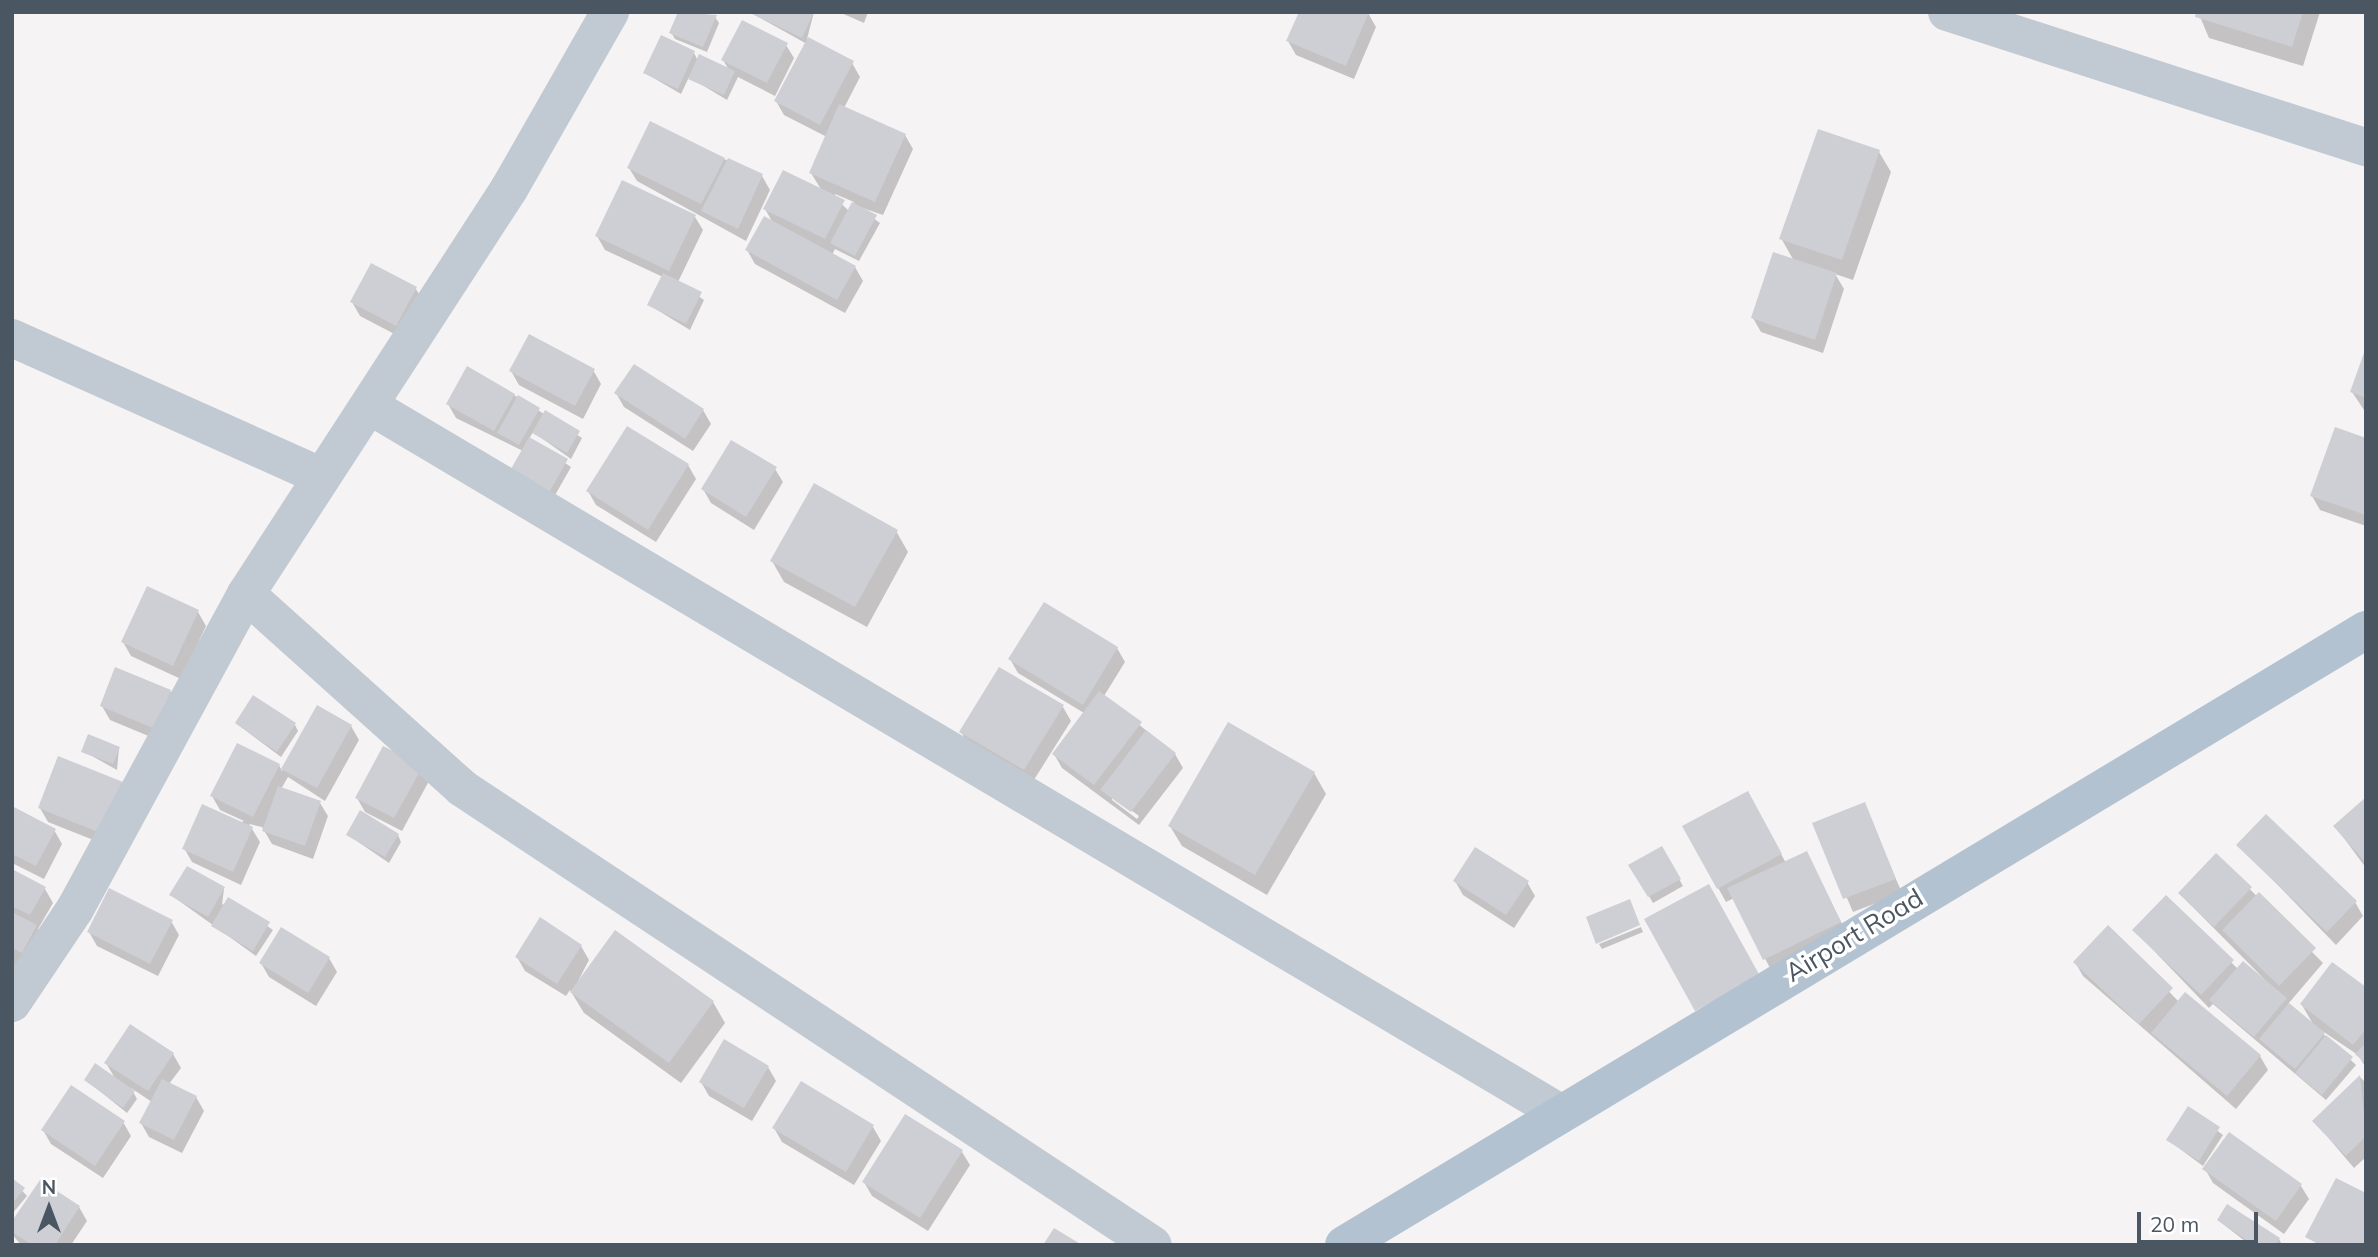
<!DOCTYPE html>
<html>
<head>
<meta charset="utf-8">
<style>
  body { margin:0 }
  #map { position:relative; width:2378px; height:1257px; overflow:hidden; background:#f5f3f3; font-family:Mulish,sans-serif }
  div>[style] { position:absolute }
  .shadow>* { inset:0; background:#0003 }
  .building>* { inset:0; background:#cdcfd5 }
  .minor>* { height:38px; margin:-19px; padding:0 19px; transform-origin:19px; border-radius:19px; background:#c1cad2 }
  .major>* { height:38px; margin:-19px; padding:0 19px; transform-origin:19px; border-radius:19px; background:#b3c2d1 }
  span { translate:-50% -50%; white-space:nowrap; text-align:center; line-height:1.15; -webkit-text-stroke:7px #fff; paint-order:stroke }
  .street-label { font-size:26px; color:#4a5661 }
  .frame { position:absolute; inset:0; border:14px solid #4a5661; pointer-events:none }
  .north { position:absolute; left:14px; top:1173px; width:70px; height:70px; -webkit-text-stroke:5px #fff; paint-order:stroke; rotate:0deg; font-size:19px; font-weight:700; line-height:28px; text-align:center; color:#4a5661 }
  .north::after { content:''; display:block; margin:auto; width:24px; height:32px; background:#4a5661; clip-path:polygon(50% 0,100% 100%,50% 72%,0 100%) }
  .scale { position:absolute; left:2137px; top:1212px; width:121px; height:32px; box-sizing:border-box; border:4px solid #4a5661; border-top:0; padding-left:9px; font-size:21px; line-height:24px; white-space:nowrap; color:#4a5661; -webkit-text-stroke:5px #fff; paint-order:stroke }
</style>
</head>
<body>
<div id="map">
  <div class="shadow">
    <div style="clip-path:polygon(680px 12px,715px 17px,719px 23px,707px 52px,675px 39px,671px 32px)"></div>
    <div style="clip-path:polygon(evenodd,814px 12px,807px 39px,852px 63px,860px 77px,844px 108px,905px 135px,913px 149px,883px 215px,857px 206px,880px 223px,859px 261px,835px 249px,832px 255px,855px 267px,863px 281px,845px 313px,755px 264px,747px 250px,773px 223px,765px 209px,822px 191px,811px 173px,827px 137px,784px 115px,776px 101px,807px 44px,753px 14px,814px 12px,835px 194px,854px 202px,849px 211px,834px 197px,835px 194px)"></div>
    <div style="clip-path:polygon(839px 12px,868px 12px,864px 23px)"></div>
    <div style="clip-path:polygon(2198px 12px,2320px 12px,2303px 66px,2209px 38px)"></div>
    <div style="clip-path:polygon(1368px 13px,1376px 27px,1354px 79px,1296px 55px,1288px 41px)"></div>
    <div style="clip-path:polygon(786px 45px,794px 58px,775px 96px,738px 77px,727px 100px,689px 77px,681px 94px,645px 73px,694px 53px,698px 61px,729px 70px,723px 60px)"></div>
    <div style="clip-path:polygon(1879px 152px,1891px 172px,1853px 280px,1835px 274px,1844px 289px,1823px 353px,1761px 332px,1753px 318px,1794px 261px,1781px 238px)"></div>
    <div style="clip-path:polygon(724px 159px,762px 176px,770px 190px,746px 241px,637px 181px,629px 168px)"></div>
    <div style="clip-path:polygon(695px 217px,703px 230px,678px 282px,704px 300px,690px 330px,649px 305px,663px 277px,605px 250px,597px 236px)"></div>
    <div style="clip-path:polygon(416px 289px,424px 303px,404px 339px,360px 316px,352px 302px)"></div>
    <div style="clip-path:polygon(2366px 354px,2366px 413px,2352px 392px)"></div>
    <div style="clip-path:polygon(593px 370px,601px 384px,583px 419px,519px 385px,511px 371px)"></div>
    <div style="clip-path:polygon(616px 393px,703px 410px,711px 424px,693px 451px,624px 407px)"></div>
    <div style="clip-path:polygon(514px 395px,582px 438px,571px 459px,533px 432px,529px 439px,571px 467px,554px 497px,523px 451px,456px 418px,448px 404px)"></div>
    <div style="clip-path:polygon(2366px 440px,2366px 526px,2320px 510px,2312px 496px)"></div>
    <div style="clip-path:polygon(688px 465px,696px 479px,656px 542px,596px 505px,588px 491px)"></div>
    <div style="clip-path:polygon(775px 469px,783px 482px,754px 530px,711px 503px,703px 489px)"></div>
    <div style="clip-path:polygon(896px 531px,908px 552px,867px 627px,784px 582px,772px 561px)"></div>
    <div style="clip-path:polygon(198px 612px,206px 626px,181px 679px,131px 656px,123px 642px)"></div>
    <div style="clip-path:polygon(evenodd,1117px 648px,1125px 662px,1104px 696px,1175px 754px,1183px 768px,1139px 825px,1062px 768px,1054px 754px,1084px 713px,1018px 673px,1010px 659px,1117px 648px,1112px 796px,1139px 816px,1137px 819px,1112px 800px,1112px 796px)"></div>
    <div style="clip-path:polygon(170px 691px,178px 705px,163px 742px,110px 720px,102px 706px)"></div>
    <div style="clip-path:polygon(1063px 707px,1071px 721px,1032px 783px,969px 745px,961px 732px)"></div>
    <div style="clip-path:polygon(318px 708px,351px 726px,359px 740px,325px 801px,288px 777px,281px 789px,320px 803px,328px 816px,313px 859px,272px 844px,262px 827px,249px 824px,260px 842px,241px 885px,192px 862px,184px 848px,244px 821px,220px 810px,212px 796px,279px 765px,282px 771px)"></div>
    <div style="clip-path:polygon(237px 724px,295px 725px,298px 731px,281px 757px)"></div>
    <div style="clip-path:polygon(119px 748px,117px 770px,83px 751px)"></div>
    <div style="clip-path:polygon(384px 748px,429px 781px,402px 831px,365px 812px,357px 798px)"></div>
    <div style="clip-path:polygon(59px 759px,111px 847px,48px 822px,40px 808px)"></div>
    <div style="clip-path:polygon(1314px 773px,1326px 794px,1267px 895px,1182px 846px,1170px 826px)"></div>
    <div style="clip-path:polygon(1747px 793px,1786px 863px,1814px 867px,1848px 936px,1772px 972px,1734px 898px,1726px 902px,1684px 827px)"></div>
    <div style="clip-path:polygon(2366px 799px,2366px 868px,2335px 826px)"></div>
    <div style="clip-path:polygon(1864px 805px,1902px 893px,1853px 912px,1815px 824px)"></div>
    <div style="clip-path:polygon(12px 808px,54px 830px,62px 844px,44px 879px,12px 863px)"></div>
    <div style="clip-path:polygon(348px 835px,398px 835px,401px 842px,389px 863px)"></div>
    <div style="clip-path:polygon(2239px 845px,2355px 902px,2363px 916px,2336px 945px)"></div>
    <div style="clip-path:polygon(1662px 848px,1683px 886px,1653px 903px,1631px 865px)"></div>
    <div style="clip-path:polygon(2216px 855px,2323px 963px,2288px 1004px,2313px 1024px,2302px 1005px,2366px 989px,2366px 1068px,2358px 1055px,2315px 1026px,2356px 1065px,2326px 1100px,2213px 1004px,2209px 1008px,2134px 930px,2166px 898px,2238px 969px,2282px 997px,2180px 894px)"></div>
    <div style="clip-path:polygon(12px 871px,45px 889px,53px 903px,38px 929px,44px 940px,12px 1009px)"></div>
    <div style="clip-path:polygon(1455px 881px,1527px 882px,1535px 896px,1514px 928px,1463px 895px)"></div>
    <div style="clip-path:polygon(224px 889px,222px 905px,229px 900px,273px 930px,256px 956px,171px 895px)"></div>
    <div style="clip-path:polygon(171px 921px,179px 935px,158px 976px,97px 946px,89px 932px)"></div>
    <div style="clip-path:polygon(1641px 927px,1643px 932px,1602px 949px,1599px 944px)"></div>
    <div style="clip-path:polygon(2108px 928px,2179px 1002px,2185px 994px,2260px 1056px,2268px 1070px,2236px 1109px,2083px 976px,2075px 962px)"></div>
    <div style="clip-path:polygon(581px 946px,589px 960px,573px 991px,713px 1002px,725px 1023px,681px 1083px,584px 1013px,570px 990px,566px 996px,525px 971px,517px 957px)"></div>
    <div style="clip-path:polygon(329px 958px,337px 972px,316px 1006px,269px 977px,261px 963px)"></div>
    <div style="clip-path:polygon(173px 1054px,181px 1068px,169px 1084px,196px 1097px,204px 1111px,182px 1153px,149px 1137px,141px 1123px,152px 1102px,131px 1088px,137px 1099px,127px 1113px,86px 1080px,116px 1080px,106px 1063px)"></div>
    <div style="clip-path:polygon(768px 1067px,776px 1081px,752px 1121px,709px 1096px,701px 1082px)"></div>
    <div style="clip-path:polygon(2360px 1077px,2366px 1083px,2366px 1157px,2354px 1168px,2315px 1122px)"></div>
    <div style="clip-path:polygon(2188px 1109px,2223px 1135px,2203px 1166px,2168px 1140px)"></div>
    <div style="clip-path:polygon(906px 1117px,962px 1152px,970px 1165px,928px 1231px,872px 1196px,864px 1182px)"></div>
    <div style="clip-path:polygon(123px 1122px,131px 1136px,103px 1178px,51px 1144px,43px 1130px)"></div>
    <div style="clip-path:polygon(873px 1127px,881px 1141px,854px 1185px,782px 1142px,774px 1128px)"></div>
    <div style="clip-path:polygon(2205px 1169px,2301px 1186px,2309px 1199px,2284px 1234px,2213px 1183px)"></div>
    <div style="clip-path:polygon(12px 1180px,27px 1196px,12px 1214px)"></div>
    <div style="clip-path:polygon(79px 1207px,87px 1221px,71px 1245px,21px 1245px,12px 1234px,12px 1224px)"></div>
    <div style="clip-path:polygon(2219px 1221px,2279px 1239px,2282px 1245px,2250px 1245px)"></div>
  </div>
  <div class="building">
    <div style="clip-path:polygon(678px 12px,717px 15px,703px 47px,669px 33px)"></div>
    <div style="clip-path:polygon(748px 12px,814px 12px,802px 38px)"></div>
    <div style="clip-path:polygon(1299px 12px,1369px 12px,1346px 66px,1286px 41px)"></div>
    <div style="clip-path:polygon(2196px 12px,2303px 12px,2292px 47px,2195px 17px)"></div>
    <div style="clip-path:polygon(742px 20px,788px 43px,767px 83px,721px 60px)"></div>
    <div style="clip-path:polygon(661px 35px,695px 51px,678px 89px,643px 73px)"></div>
    <div style="clip-path:polygon(808px 37px,854px 61px,820px 125px,774px 101px)"></div>
    <div style="clip-path:polygon(699px 54px,735px 71px,724px 95px,688px 79px)"></div>
    <div style="clip-path:polygon(839px 104px,906px 134px,875px 202px,809px 173px)"></div>
    <div style="clip-path:polygon(650px 121px,725px 158px,701px 204px,627px 168px)"></div>
    <div style="clip-path:polygon(1818px 129px,1880px 150px,1842px 260px,1779px 239px)"></div>
    <div style="clip-path:polygon(728px 158px,763px 174px,738px 229px,701px 211px)"></div>
    <div style="clip-path:polygon(783px 170px,845px 200px,825px 239px,763px 209px)"></div>
    <div style="clip-path:polygon(622px 180px,696px 215px,669px 271px,595px 236px)"></div>
    <div style="clip-path:polygon(852px 202px,877px 215px,855px 256px,830px 243px)"></div>
    <div style="clip-path:polygon(764px 216px,856px 266px,837px 300px,745px 250px)"></div>
    <div style="clip-path:polygon(1773px 252px,1837px 273px,1815px 340px,1751px 318px)"></div>
    <div style="clip-path:polygon(371px 263px,417px 287px,396px 326px,350px 302px)"></div>
    <div style="clip-path:polygon(663px 273px,702px 292px,686px 324px,647px 305px)"></div>
    <div style="clip-path:polygon(529px 334px,595px 369px,575px 406px,509px 371px)"></div>
    <div style="clip-path:polygon(2365px 350px,2366px 350px,2366px 398px,2350px 392px)"></div>
    <div style="clip-path:polygon(634px 364px,704px 409px,685px 439px,614px 393px)"></div>
    <div style="clip-path:polygon(467px 366px,515px 394px,494px 431px,446px 404px)"></div>
    <div style="clip-path:polygon(518px 395px,540px 408px,519px 445px,497px 433px)"></div>
    <div style="clip-path:polygon(545px 410px,580px 431px,567px 453px,532px 433px)"></div>
    <div style="clip-path:polygon(627px 426px,689px 464px,648px 530px,586px 491px)"></div>
    <div style="clip-path:polygon(2335px 427px,2366px 438px,2366px 515px,2310px 496px)"></div>
    <div style="clip-path:polygon(529px 437px,568px 459px,550px 491px,511px 469px)"></div>
    <div style="clip-path:polygon(731px 440px,777px 467px,746px 517px,701px 489px)"></div>
    <div style="clip-path:polygon(814px 483px,898px 530px,855px 607px,770px 561px)"></div>
    <div style="clip-path:polygon(147px 586px,199px 610px,173px 666px,121px 642px)"></div>
    <div style="clip-path:polygon(1044px 602px,1118px 647px,1083px 705px,1008px 659px)"></div>
    <div style="clip-path:polygon(115px 667px,171px 690px,155px 729px,100px 706px)"></div>
    <div style="clip-path:polygon(999px 667px,1064px 705px,1024px 770px,959px 732px)"></div>
    <div style="clip-path:polygon(1099px 691px,1142px 722px,1094px 785px,1052px 754px)"></div>
    <div style="clip-path:polygon(253px 695px,296px 723px,277px 752px,235px 723px)"></div>
    <div style="clip-path:polygon(317px 705px,352px 725px,317px 788px,281px 769px)"></div>
    <div style="clip-path:polygon(1228px 722px,1315px 772px,1255px 875px,1168px 826px)"></div>
    <div style="clip-path:polygon(1146px 730px,1176px 753px,1131px 812px,1100px 790px)"></div>
    <div style="clip-path:polygon(88px 734px,120px 747px,113px 764px,81px 752px)"></div>
    <div style="clip-path:polygon(237px 743px,280px 764px,253px 817px,210px 796px)"></div>
    <div style="clip-path:polygon(383px 746px,423px 766px,394px 818px,355px 798px)"></div>
    <div style="clip-path:polygon(58px 756px,123px 782px,103px 834px,38px 808px)"></div>
    <div style="clip-path:polygon(278px 786px,321px 801px,305px 846px,262px 831px)"></div>
    <div style="clip-path:polygon(1748px 791px,1782px 854px,1717px 889px,1682px 826px)"></div>
    <div style="clip-path:polygon(2366px 797px,2366px 863px,2333px 826px)"></div>
    <div style="clip-path:polygon(1865px 802px,1896px 879px,1843px 899px,1812px 823px)"></div>
    <div style="clip-path:polygon(202px 804px,253px 827px,233px 872px,182px 849px)"></div>
    <div style="clip-path:polygon(12px 806px,56px 829px,36px 866px,12px 854px)"></div>
    <div style="clip-path:polygon(360px 810px,399px 834px,385px 857px,346px 835px)"></div>
    <div style="clip-path:polygon(2266px 814px,2357px 901px,2327px 932px,2236px 845px)"></div>
    <div style="clip-path:polygon(1662px 846px,1681px 879px,1648px 897px,1628px 865px)"></div>
    <div style="clip-path:polygon(1475px 847px,1529px 881px,1506px 915px,1453px 881px)"></div>
    <div style="clip-path:polygon(1807px 851px,1841px 922px,1763px 960px,1727px 888px)"></div>
    <div style="clip-path:polygon(2216px 853px,2252px 887px,2214px 927px,2178px 893px)"></div>
    <div style="clip-path:polygon(187px 866px,225px 887px,208px 917px,169px 895px)"></div>
    <div style="clip-path:polygon(12px 869px,46px 887px,30px 915px,12px 906px)"></div>
    <div style="clip-path:polygon(1709px 884px,1760px 976px,1695px 1011px,1644px 919px)"></div>
    <div style="clip-path:polygon(109px 888px,173px 920px,150px 964px,87px 932px)"></div>
    <div style="clip-path:polygon(2259px 892px,2316px 948px,2279px 986px,2222px 930px)"></div>
    <div style="clip-path:polygon(2166px 895px,2234px 960px,2201px 995px,2132px 930px)"></div>
    <div style="clip-path:polygon(228px 897px,270px 922px,253px 951px,211px 926px)"></div>
    <div style="clip-path:polygon(1630px 899px,1640px 925px,1596px 944px,1586px 917px)"></div>
    <div style="clip-path:polygon(12px 912px,37px 925px,22px 953px,12px 948px)"></div>
    <div style="clip-path:polygon(540px 917px,582px 945px,557px 984px,515px 957px)"></div>
    <div style="clip-path:polygon(2108px 925px,2173px 988px,2139px 1024px,2073px 962px)"></div>
    <div style="clip-path:polygon(281px 927px,330px 957px,308px 993px,259px 963px)"></div>
    <div style="clip-path:polygon(615px 930px,714px 1001px,669px 1063px,570px 992px)"></div>
    <div style="clip-path:polygon(2243px 961px,2287px 998px,2254px 1037px,2209px 1000px)"></div>
    <div style="clip-path:polygon(2332px 962px,2366px 987px,2366px 1029px,2353px 1045px,2300px 1004px)"></div>
    <div style="clip-path:polygon(2185px 992px,2261px 1055px,2227px 1096px,2151px 1033px)"></div>
    <div style="clip-path:polygon(2289px 1003px,2325px 1033px,2295px 1069px,2259px 1039px)"></div>
    <div style="clip-path:polygon(130px 1024px,174px 1053px,148px 1091px,104px 1063px)"></div>
    <div style="clip-path:polygon(2326px 1035px,2353px 1057px,2322px 1095px,2295px 1073px)"></div>
    <div style="clip-path:polygon(724px 1039px,769px 1066px,744px 1108px,699px 1082px)"></div>
    <div style="clip-path:polygon(2366px 1043px,2366px 1064px,2355px 1054px)"></div>
    <div style="clip-path:polygon(95px 1063px,135px 1091px,123px 1108px,84px 1080px)"></div>
    <div style="clip-path:polygon(2360px 1075px,2366px 1136px,2346px 1156px,2312px 1121px)"></div>
    <div style="clip-path:polygon(162px 1079px,197px 1096px,174px 1140px,139px 1123px)"></div>
    <div style="clip-path:polygon(801px 1081px,874px 1125px,846px 1172px,772px 1128px)"></div>
    <div style="clip-path:polygon(71px 1085px,125px 1121px,95px 1166px,41px 1130px)"></div>
    <div style="clip-path:polygon(2188px 1106px,2220px 1127px,2199px 1161px,2166px 1140px)"></div>
    <div style="clip-path:polygon(905px 1114px,963px 1150px,920px 1218px,862px 1182px)"></div>
    <div style="clip-path:polygon(2229px 1132px,2302px 1184px,2276px 1221px,2202px 1169px)"></div>
    <div style="clip-path:polygon(12px 1178px,25px 1188px,12px 1204px)"></div>
    <div style="clip-path:polygon(2336px 1178px,2366px 1193px,2366px 1245px,2320px 1245px,2305px 1237px)"></div>
    <div style="clip-path:polygon(40px 1180px,80px 1206px,55px 1245px,32px 1245px,12px 1232px,12px 1221px)"></div>
    <div style="clip-path:polygon(2227px 1204px,2280px 1238px,2275px 1245px,2254px 1245px,2217px 1220px)"></div>
    <div style="clip-path:polygon(1054px 1228px,1082px 1245px,1043px 1245px)"></div>
  </div>
  <div class="minor">
    <div style="left:1947px;top:12px;width:440px;rotate:17.9deg"></div>
    <div style="left:12px;top:338px;width:335px;rotate:24.1deg"></div>
    <div style="left:370px;top:406px;width:1381px;rotate:30.71deg"></div>
    <div style="left:246px;top:594px;width:290px;rotate:41.9deg"></div>
    <div style="left:462px;top:788px;width:828px;rotate:33.48deg"></div>
    <div style="left:12px;top:1003px;width:113px;rotate:-56.2deg"></div>
    <div style="left:75px;top:909px;width:358px;rotate:-61.5deg"></div>
    <div style="left:246px;top:594px;width:483px;rotate:-57deg"></div>
    <div style="left:509px;top:189px;width:204px;rotate:-60.3deg"></div>
  </div>
  <div class="major">
    <div style="left:1344px;top:1245px;width:1193px;rotate:-31.04deg"></div>
  </div>
  <div class="street-label">
    <span style="left:1854px;top:935px;rotate:-31deg">Airport Road</span>
  </div>
  <div class="frame"></div>
  <div class="north">N</div>
  <div class="scale">20 m</div>
</div>
</body>
</html>
